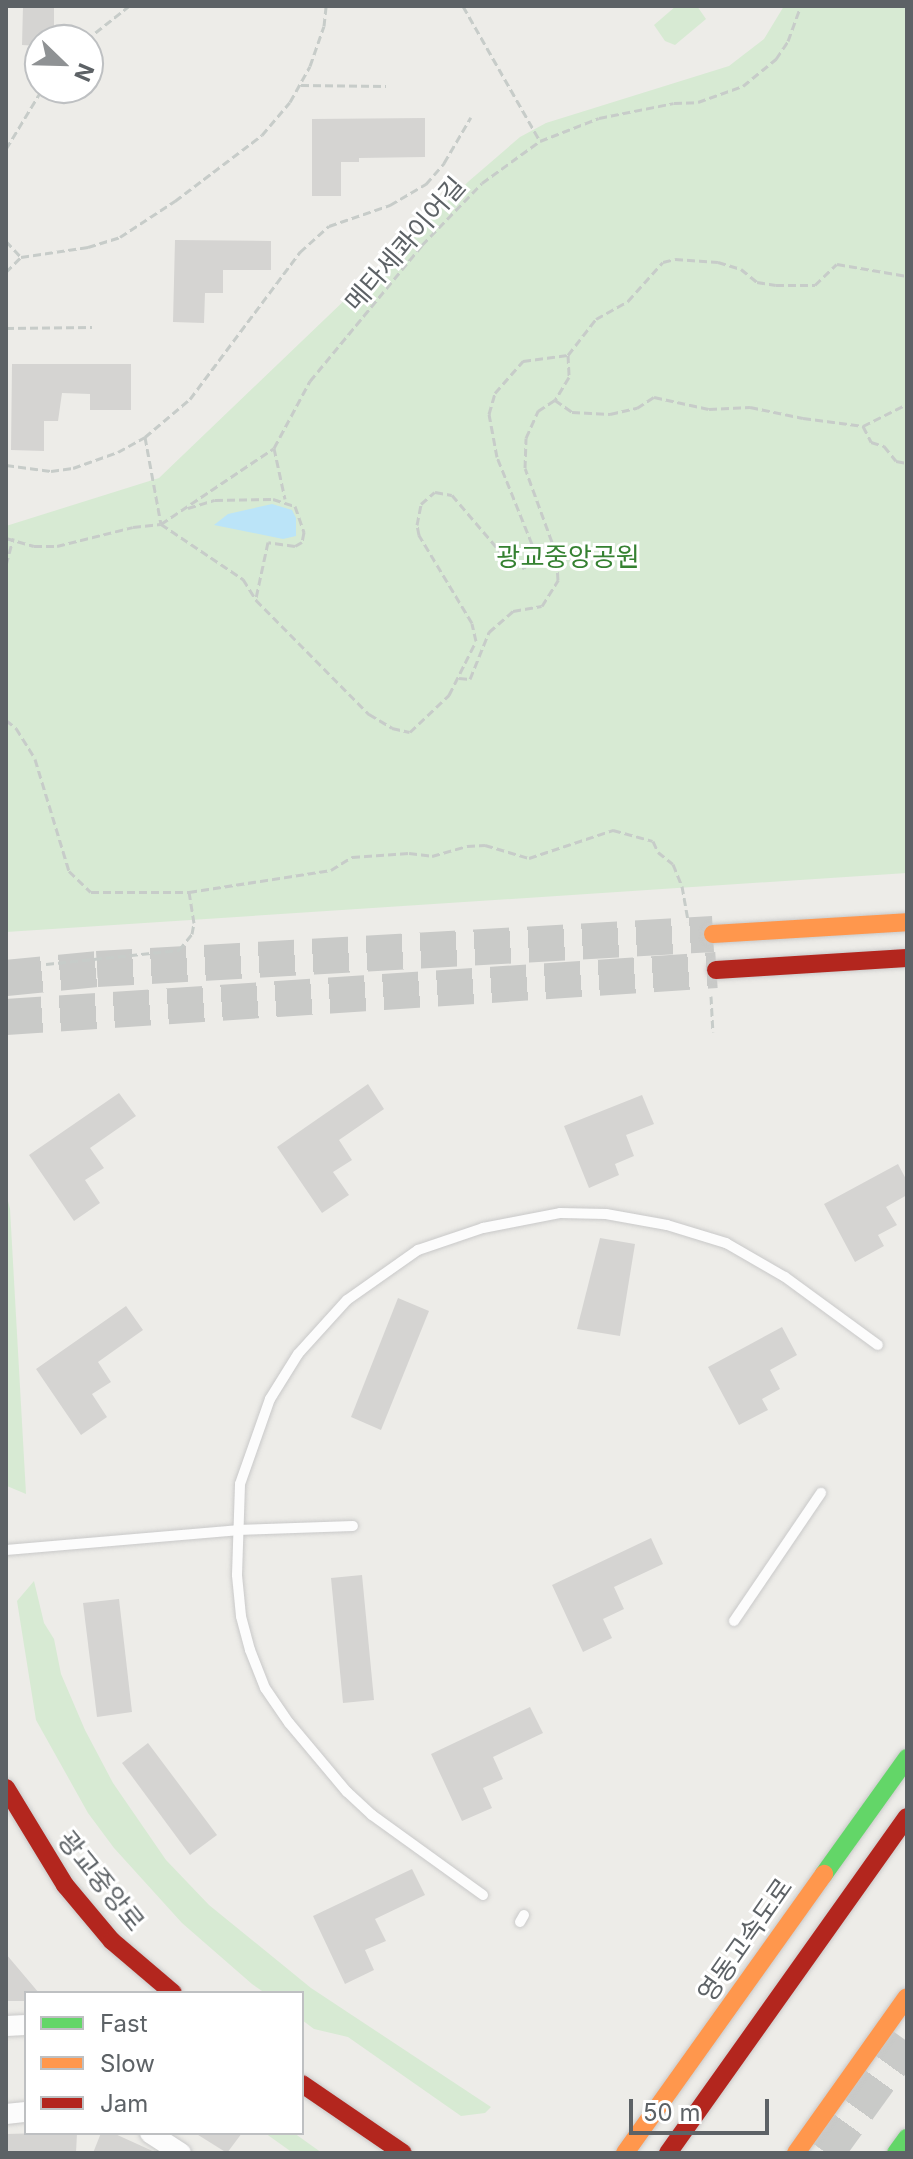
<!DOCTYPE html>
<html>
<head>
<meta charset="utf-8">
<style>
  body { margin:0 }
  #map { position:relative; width:913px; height:2159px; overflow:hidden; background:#edece8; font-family:Inter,"Noto Sans KR",sans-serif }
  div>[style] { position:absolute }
  .green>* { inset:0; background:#d7ead3 }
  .water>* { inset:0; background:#bbe4f8 }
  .building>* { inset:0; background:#d5d4d2 }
  .highway-tunnel>* { height:36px; margin-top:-18px; transform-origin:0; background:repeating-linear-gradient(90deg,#c9cac8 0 36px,transparent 0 54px) }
  .path>* { height:3px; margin-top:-1.5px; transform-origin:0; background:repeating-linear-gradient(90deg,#c7ccc9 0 8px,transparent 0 12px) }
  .roads { filter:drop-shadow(0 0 2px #c9c9c9) drop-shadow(0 0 2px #c9c9c9) }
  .lane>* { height:10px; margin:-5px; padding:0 5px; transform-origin:5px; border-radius:5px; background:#fcfcfc }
  .street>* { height:20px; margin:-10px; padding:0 10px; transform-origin:10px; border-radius:10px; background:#fcfcfc }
  .fast>* { height:18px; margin:-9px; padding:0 9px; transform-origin:9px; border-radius:9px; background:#63d668 }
  .slow>* { height:18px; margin:-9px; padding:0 9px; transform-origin:9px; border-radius:9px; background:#ff974d }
  .jam>* { height:18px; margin:-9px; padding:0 9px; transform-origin:9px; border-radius:9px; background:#b3261e }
  span { translate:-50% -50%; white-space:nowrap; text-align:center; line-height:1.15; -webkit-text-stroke:6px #fff; paint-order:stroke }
  .street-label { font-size:26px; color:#5d6266 }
  .park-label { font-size:26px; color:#358131 }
  .frame { position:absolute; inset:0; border:8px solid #5d6266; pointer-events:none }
  .legend { position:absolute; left:24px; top:1991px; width:280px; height:144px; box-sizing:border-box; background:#fff; border:2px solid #bec0c2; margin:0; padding:10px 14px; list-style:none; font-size:24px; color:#5d6266 }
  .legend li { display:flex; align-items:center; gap:16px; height:40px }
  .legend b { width:40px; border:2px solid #bec0c2 }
  .north { position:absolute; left:24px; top:24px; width:80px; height:80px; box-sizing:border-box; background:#fff; border:2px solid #bec0c2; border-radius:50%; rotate:113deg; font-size:22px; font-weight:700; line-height:32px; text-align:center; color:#5d6266 }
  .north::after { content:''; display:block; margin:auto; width:28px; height:36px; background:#8f9294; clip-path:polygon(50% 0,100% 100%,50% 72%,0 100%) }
  .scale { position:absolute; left:629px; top:2099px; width:140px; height:36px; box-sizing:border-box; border:4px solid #5d6266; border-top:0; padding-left:10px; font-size:24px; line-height:28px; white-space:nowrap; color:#5d6266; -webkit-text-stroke:6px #fff; paint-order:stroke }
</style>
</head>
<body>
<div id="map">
  <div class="green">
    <div style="clip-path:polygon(676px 6px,697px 6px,706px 19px,675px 45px,665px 41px,654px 25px)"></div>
    <div style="clip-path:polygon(784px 6px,907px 6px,907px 873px,6px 932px,6px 526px,159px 478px,469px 181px,520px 137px,546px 123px,729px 66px,764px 39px)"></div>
    <div style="clip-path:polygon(6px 1193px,10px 1209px,26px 1494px,7px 1486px,6px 1476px)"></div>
    <div style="clip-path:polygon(34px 1581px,44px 1623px,54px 1639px,61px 1674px,85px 1730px,113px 1783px,166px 1860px,209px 1905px,311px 1988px,491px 2107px,485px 2113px,461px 2116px,348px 2037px,314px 2029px,302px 2020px,302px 1993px,265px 1993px,252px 1984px,182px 1923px,114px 1848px,88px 1813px,36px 1720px,17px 1601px)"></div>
    <div style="clip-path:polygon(265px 2133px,294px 2133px,322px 2153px,293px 2153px)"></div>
  </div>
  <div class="water">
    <div style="clip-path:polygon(272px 504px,292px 510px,296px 518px,296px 536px,283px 539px,214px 525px,228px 514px)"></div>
  </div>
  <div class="building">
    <div style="clip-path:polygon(23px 6px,54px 6px,54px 40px,40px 40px,40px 46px,22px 45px)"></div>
    <div style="clip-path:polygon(425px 118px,425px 157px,359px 158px,359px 162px,341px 162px,341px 196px,312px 196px,312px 119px)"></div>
    <div style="clip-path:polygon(175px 240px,271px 241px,271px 270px,223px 270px,223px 293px,205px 293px,204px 323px,173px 322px)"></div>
    <div style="clip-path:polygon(12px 364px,131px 364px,131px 410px,90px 410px,90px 394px,62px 393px,58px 421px,44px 421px,44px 451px,11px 450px)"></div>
    <div style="clip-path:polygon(368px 1084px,384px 1109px,339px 1140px,352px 1160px,333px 1172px,349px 1195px,322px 1213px,277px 1147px)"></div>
    <div style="clip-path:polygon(119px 1093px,136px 1116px,90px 1148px,104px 1168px,85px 1180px,100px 1203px,74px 1221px,29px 1155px)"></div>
    <div style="clip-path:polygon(642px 1095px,654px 1124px,626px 1135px,634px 1156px,615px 1164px,619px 1175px,589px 1188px,564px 1126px)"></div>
    <div style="clip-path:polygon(898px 1164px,907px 1181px,907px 1195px,886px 1207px,897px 1225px,878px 1235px,884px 1246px,855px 1262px,824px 1204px)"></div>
    <div style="clip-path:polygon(600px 1238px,635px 1244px,620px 1336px,577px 1329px)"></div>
    <div style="clip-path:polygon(398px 1298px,429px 1311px,381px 1430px,351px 1417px)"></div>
    <div style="clip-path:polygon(126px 1306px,143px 1330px,98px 1362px,111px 1382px,92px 1394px,107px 1417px,81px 1435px,36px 1369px)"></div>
    <div style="clip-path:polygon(782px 1327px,797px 1355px,770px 1370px,780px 1389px,762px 1399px,768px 1410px,739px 1425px,708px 1367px)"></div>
    <div style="clip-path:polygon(651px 1538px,663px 1564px,614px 1587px,624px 1609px,603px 1619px,612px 1638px,583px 1652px,552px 1585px)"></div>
    <div style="clip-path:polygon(362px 1575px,374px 1700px,343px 1703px,331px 1578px)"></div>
    <div style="clip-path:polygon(119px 1599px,132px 1712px,97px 1717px,83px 1603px)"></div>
    <div style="clip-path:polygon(530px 1707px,543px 1733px,493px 1757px,503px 1779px,483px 1788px,492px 1808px,462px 1821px,431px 1754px)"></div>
    <div style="clip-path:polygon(148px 1743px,217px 1835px,190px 1855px,122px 1763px)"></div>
    <div style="clip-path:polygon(412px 1869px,425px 1895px,375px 1919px,386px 1941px,365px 1950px,374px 1970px,345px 1984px,313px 1916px)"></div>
    <div style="clip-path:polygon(6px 1954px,39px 1993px,26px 1993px,26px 2001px,6px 2001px)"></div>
    <div style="clip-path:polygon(43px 2133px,77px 2133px,76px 2153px,6px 2153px,6px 2134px)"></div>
    <div style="clip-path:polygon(101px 2133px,113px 2133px,157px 2153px,93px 2153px)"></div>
    <div style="clip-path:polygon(195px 2133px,242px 2133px,227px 2153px)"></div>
  </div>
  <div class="highway-tunnel">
    <div style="left:6px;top:978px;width:91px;rotate:-5.6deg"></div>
    <div style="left:97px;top:969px;width:617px;rotate:-3.25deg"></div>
    <div style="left:6px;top:1017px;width:712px;rotate:-3.79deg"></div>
    <div style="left:826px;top:2153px;width:138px;rotate:-54.1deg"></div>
  </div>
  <div class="path">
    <div style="left:463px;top:6px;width:155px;rotate:60.3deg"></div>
    <div style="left:86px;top:40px;width:55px;rotate:-38.3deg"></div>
    <div style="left:301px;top:85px;width:85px;rotate:0.7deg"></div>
    <div style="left:6px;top:149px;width:71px;rotate:-58.8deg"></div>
    <div style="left:6px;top:241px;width:21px;rotate:47deg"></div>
    <div style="left:6px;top:272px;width:21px;rotate:-45deg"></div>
    <div style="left:21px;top:257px;width:68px;rotate:-8.5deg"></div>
    <div style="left:88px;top:247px;width:34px;rotate:-17deg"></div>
    <div style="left:120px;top:237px;width:66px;rotate:-33.2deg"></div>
    <div style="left:175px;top:201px;width:109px;rotate:-37.2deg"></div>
    <div style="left:262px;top:135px;width:43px;rotate:-49.7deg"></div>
    <div style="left:290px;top:102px;width:41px;rotate:-60.9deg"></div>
    <div style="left:310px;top:66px;width:42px;rotate:-70.7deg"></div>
    <div style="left:324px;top:26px;width:20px;rotate:-84deg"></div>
    <div style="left:6px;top:328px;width:86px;rotate:-0.7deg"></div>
    <div style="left:568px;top:355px;width:22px;rotate:87deg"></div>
    <div style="left:569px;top:377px;width:27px;rotate:121deg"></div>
    <div style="left:555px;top:400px;width:21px;rotate:35deg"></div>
    <div style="left:572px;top:412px;width:38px;rotate:3deg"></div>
    <div style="left:610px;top:414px;width:28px;rotate:-13deg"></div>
    <div style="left:637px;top:408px;width:20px;rotate:-33deg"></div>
    <div style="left:654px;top:397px;width:56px;rotate:12.3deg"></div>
    <div style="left:709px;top:409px;width:41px;rotate:-2.8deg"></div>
    <div style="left:750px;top:407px;width:54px;rotate:11.7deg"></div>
    <div style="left:803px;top:418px;width:61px;rotate:7.6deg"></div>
    <div style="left:863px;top:426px;width:49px;rotate:-26.6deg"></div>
    <div style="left:863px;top:426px;width:18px;rotate:63deg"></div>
    <div style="left:871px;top:442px;width:14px;rotate:17deg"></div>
    <div style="left:884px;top:446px;width:19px;rotate:51deg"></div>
    <div style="left:896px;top:461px;width:11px;rotate:10deg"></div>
    <div style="left:145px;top:437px;width:88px;rotate:79.6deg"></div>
    <div style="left:161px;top:524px;width:99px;rotate:33.9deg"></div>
    <div style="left:243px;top:579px;width:25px;rotate:58deg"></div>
    <div style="left:256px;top:600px;width:161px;rotate:45.3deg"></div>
    <div style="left:369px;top:714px;width:27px;rotate:31deg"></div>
    <div style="left:392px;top:728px;width:18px;rotate:13deg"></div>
    <div style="left:410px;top:732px;width:54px;rotate:-43.5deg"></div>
    <div style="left:449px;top:695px;width:60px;rotate:-63.4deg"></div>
    <div style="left:476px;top:641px;width:18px;rotate:-103deg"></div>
    <div style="left:472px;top:623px;width:103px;rotate:-121.1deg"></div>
    <div style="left:419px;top:535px;width:10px;rotate:-101deg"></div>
    <div style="left:417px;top:525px;width:21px;rotate:-79deg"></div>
    <div style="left:421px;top:504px;width:18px;rotate:-41deg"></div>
    <div style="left:435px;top:492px;width:17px;rotate:10deg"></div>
    <div style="left:452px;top:495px;width:91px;rotate:49.5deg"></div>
    <div style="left:511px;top:564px;width:14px;rotate:17deg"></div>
    <div style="left:524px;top:568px;width:13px;rotate:-48deg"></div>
    <div style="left:533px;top:558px;width:14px;rotate:-94deg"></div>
    <div style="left:532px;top:544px;width:94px;rotate:-111.9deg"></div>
    <div style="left:497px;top:457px;width:44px;rotate:-100.5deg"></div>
    <div style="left:489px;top:414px;width:22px;rotate:-74deg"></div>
    <div style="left:495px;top:393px;width:43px;rotate:-48.8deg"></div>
    <div style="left:523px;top:361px;width:45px;rotate:-7.6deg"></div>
    <div style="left:568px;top:355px;width:46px;rotate:-52.1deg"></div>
    <div style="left:596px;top:319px;width:37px;rotate:-29deg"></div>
    <div style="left:628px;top:301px;width:52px;rotate:-48.1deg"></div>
    <div style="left:663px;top:262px;width:12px;rotate:-14deg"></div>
    <div style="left:675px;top:259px;width:43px;rotate:4deg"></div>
    <div style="left:718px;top:262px;width:24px;rotate:17deg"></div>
    <div style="left:741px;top:269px;width:21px;rotate:39deg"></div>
    <div style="left:757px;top:282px;width:19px;rotate:9deg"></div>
    <div style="left:776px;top:285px;width:39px"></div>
    <div style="left:815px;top:285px;width:30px;rotate:-44deg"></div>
    <div style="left:837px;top:264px;width:71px;rotate:9.7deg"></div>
    <div style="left:274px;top:448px;width:52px;rotate:77.8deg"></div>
    <div style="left:6px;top:465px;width:45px;rotate:7.6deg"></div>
    <div style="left:51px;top:471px;width:22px;rotate:-8deg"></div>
    <div style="left:73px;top:468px;width:48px;rotate:-19.6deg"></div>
    <div style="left:118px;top:452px;width:31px;rotate:-29deg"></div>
    <div style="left:145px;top:437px;width:59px;rotate:-40.2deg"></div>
    <div style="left:190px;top:399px;width:184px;rotate:-53.2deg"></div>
    <div style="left:300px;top:252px;width:39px;rotate:-42deg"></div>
    <div style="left:329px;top:226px;width:65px;rotate:-19deg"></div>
    <div style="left:390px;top:205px;width:42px;rotate:-30.3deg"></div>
    <div style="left:426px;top:184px;width:28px;rotate:-49deg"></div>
    <div style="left:444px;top:163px;width:53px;rotate:-59.6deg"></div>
    <div style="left:188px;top:508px;width:28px;rotate:-17deg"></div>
    <div style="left:215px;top:500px;width:58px;rotate:-1deg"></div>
    <div style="left:273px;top:499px;width:23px;rotate:18deg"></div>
    <div style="left:295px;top:506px;width:28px;rotate:71deg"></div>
    <div style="left:304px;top:532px;width:10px;rotate:101deg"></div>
    <div style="left:302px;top:542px;width:8px;rotate:150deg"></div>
    <div style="left:295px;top:546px;width:27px;rotate:-172deg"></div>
    <div style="left:268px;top:542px;width:57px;rotate:102.1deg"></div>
    <div style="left:6px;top:538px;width:29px;rotate:16deg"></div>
    <div style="left:34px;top:546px;width:23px"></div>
    <div style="left:57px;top:546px;width:78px;rotate:-14deg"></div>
    <div style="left:133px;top:527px;width:28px;rotate:-6deg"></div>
    <div style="left:161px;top:524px;width:136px;rotate:-33.9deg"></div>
    <div style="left:274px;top:448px;width:76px;rotate:-61.8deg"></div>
    <div style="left:310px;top:381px;width:176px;rotate:-50.5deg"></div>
    <div style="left:422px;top:245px;width:86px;rotate:-45.9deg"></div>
    <div style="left:482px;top:183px;width:72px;rotate:-35.9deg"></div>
    <div style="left:540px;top:141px;width:63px;rotate:-21.3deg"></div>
    <div style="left:599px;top:118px;width:76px;rotate:-11.3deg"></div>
    <div style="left:674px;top:103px;width:24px;rotate:-2deg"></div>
    <div style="left:698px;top:102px;width:48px;rotate:-19.6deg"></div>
    <div style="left:743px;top:86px;width:43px;rotate:-39.3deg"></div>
    <div style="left:776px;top:59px;width:22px;rotate:-56deg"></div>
    <div style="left:788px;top:41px;width:37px;rotate:-70deg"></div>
    <div style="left:6px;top:565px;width:28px;rotate:-75deg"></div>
    <div style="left:459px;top:678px;width:11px;rotate:5deg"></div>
    <div style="left:470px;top:679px;width:51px;rotate:-68deg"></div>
    <div style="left:489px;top:632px;width:32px;rotate:-41deg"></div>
    <div style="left:513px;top:611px;width:29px;rotate:-10deg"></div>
    <div style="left:542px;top:606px;width:31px;rotate:-58deg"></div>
    <div style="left:558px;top:580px;width:27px;rotate:-94deg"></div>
    <div style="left:556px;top:553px;width:90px;rotate:-110deg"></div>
    <div style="left:525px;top:468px;width:30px;rotate:-88deg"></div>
    <div style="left:526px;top:438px;width:30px;rotate:-66deg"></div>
    <div style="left:538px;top:411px;width:20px;rotate:-33deg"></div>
    <div style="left:6px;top:720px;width:13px;rotate:39deg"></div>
    <div style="left:16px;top:728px;width:36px;rotate:58deg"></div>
    <div style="left:35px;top:759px;width:117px;rotate:73.1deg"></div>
    <div style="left:69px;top:871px;width:30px;rotate:44deg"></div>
    <div style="left:91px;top:892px;width:98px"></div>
    <div style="left:189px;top:892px;width:144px;rotate:-8.8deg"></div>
    <div style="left:331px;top:870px;width:25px;rotate:-32deg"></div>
    <div style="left:352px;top:857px;width:57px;rotate:-4deg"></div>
    <div style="left:409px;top:853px;width:23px;rotate:7deg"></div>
    <div style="left:432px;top:856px;width:36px;rotate:-16deg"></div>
    <div style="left:467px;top:846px;width:18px;rotate:-3deg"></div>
    <div style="left:485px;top:845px;width:46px;rotate:16.5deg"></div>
    <div style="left:529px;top:858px;width:89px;rotate:-18.4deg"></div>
    <div style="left:613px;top:830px;width:41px;rotate:15.4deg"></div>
    <div style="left:653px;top:841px;width:12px;rotate:66deg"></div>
    <div style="left:658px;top:852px;width:19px;rotate:39deg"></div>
    <div style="left:673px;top:864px;width:24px;rotate:68deg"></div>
    <div style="left:682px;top:886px;width:36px;rotate:80deg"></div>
    <div style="left:46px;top:964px;width:134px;rotate:-6deg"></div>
    <div style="left:179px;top:950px;width:21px;rotate:-51deg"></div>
    <div style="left:192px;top:934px;width:11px;rotate:-80deg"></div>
    <div style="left:194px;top:923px;width:31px;rotate:-99deg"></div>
    <div style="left:711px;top:996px;width:36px;rotate:87deg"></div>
  </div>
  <div class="roads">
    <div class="lane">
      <div style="left:6px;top:1550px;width:232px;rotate:-4.9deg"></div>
      <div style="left:237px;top:1530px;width:116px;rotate:-2deg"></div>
      <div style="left:734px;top:1621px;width:155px;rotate:-55.8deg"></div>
      <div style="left:483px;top:1895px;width:137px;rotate:-144.2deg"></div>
      <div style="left:372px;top:1815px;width:34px;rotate:-137deg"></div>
      <div style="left:347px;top:1792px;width:90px;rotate:-130deg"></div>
      <div style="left:289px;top:1723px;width:42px;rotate:-124.4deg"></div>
      <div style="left:265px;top:1688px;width:41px;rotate:-111.5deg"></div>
      <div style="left:250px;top:1650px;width:35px;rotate:-105deg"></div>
      <div style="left:241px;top:1616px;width:41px;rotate:-95.6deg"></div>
      <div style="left:237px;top:1575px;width:91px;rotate:-88.1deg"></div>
      <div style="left:240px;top:1484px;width:90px;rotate:-70.6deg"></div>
      <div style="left:270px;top:1399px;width:53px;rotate:-58.1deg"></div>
      <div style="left:298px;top:1354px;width:73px;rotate:-47.8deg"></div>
      <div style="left:347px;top:1300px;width:87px;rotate:-35.2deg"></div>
      <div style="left:418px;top:1250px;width:69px;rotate:-18.7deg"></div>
      <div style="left:483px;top:1228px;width:78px;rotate:-11deg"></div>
      <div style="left:560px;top:1213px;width:46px;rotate:1.2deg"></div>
      <div style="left:606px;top:1214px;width:62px;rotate:10.2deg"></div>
      <div style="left:667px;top:1225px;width:62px;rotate:17deg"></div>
      <div style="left:726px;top:1243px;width:68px;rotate:30deg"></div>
      <div style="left:785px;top:1277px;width:115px;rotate:36.2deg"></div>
      <div style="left:520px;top:1922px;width:8px;rotate:-60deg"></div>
    </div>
    <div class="street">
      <div style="left:6px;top:2026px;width:20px;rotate:-3deg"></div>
      <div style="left:6px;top:2114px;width:20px;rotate:-6deg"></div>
      <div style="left:150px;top:2133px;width:37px;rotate:33deg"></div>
    </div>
    <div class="fast">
      <div style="left:824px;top:1874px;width:143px;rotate:-54.4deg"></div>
      <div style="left:896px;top:2153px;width:19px;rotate:-54deg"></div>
    </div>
    <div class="slow">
      <div style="left:713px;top:934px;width:194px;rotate:-3.5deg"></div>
      <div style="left:625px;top:2153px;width:343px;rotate:-54.5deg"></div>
      <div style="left:796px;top:2153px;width:191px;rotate:-54.6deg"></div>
    </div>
    <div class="jam">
      <div style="left:716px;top:970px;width:191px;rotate:-3.6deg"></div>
      <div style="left:6px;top:1788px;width:114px;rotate:58.7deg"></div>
      <div style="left:65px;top:1885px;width:73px;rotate:50deg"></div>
      <div style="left:112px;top:1941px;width:80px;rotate:40.4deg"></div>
      <div style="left:302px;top:2084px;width:122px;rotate:34.3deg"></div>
      <div style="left:668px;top:2153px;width:412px;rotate:-54.6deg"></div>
    </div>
  </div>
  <div class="street-label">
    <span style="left:405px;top:244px;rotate:-49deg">메타세콰이어길</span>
    <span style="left:101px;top:1881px;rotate:51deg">광교중앙로</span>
    <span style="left:745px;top:1940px;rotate:-55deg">영동고속도로</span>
  </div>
  <div class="park-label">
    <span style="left:568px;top:557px">광교중앙공원</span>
  </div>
  <div class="frame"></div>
  <ul class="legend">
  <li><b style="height:10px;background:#63d668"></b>Fast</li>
  <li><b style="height:10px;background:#ff974d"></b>Slow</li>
  <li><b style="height:10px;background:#b3261e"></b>Jam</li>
  </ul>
  <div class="north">N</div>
  <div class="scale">50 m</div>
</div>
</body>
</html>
